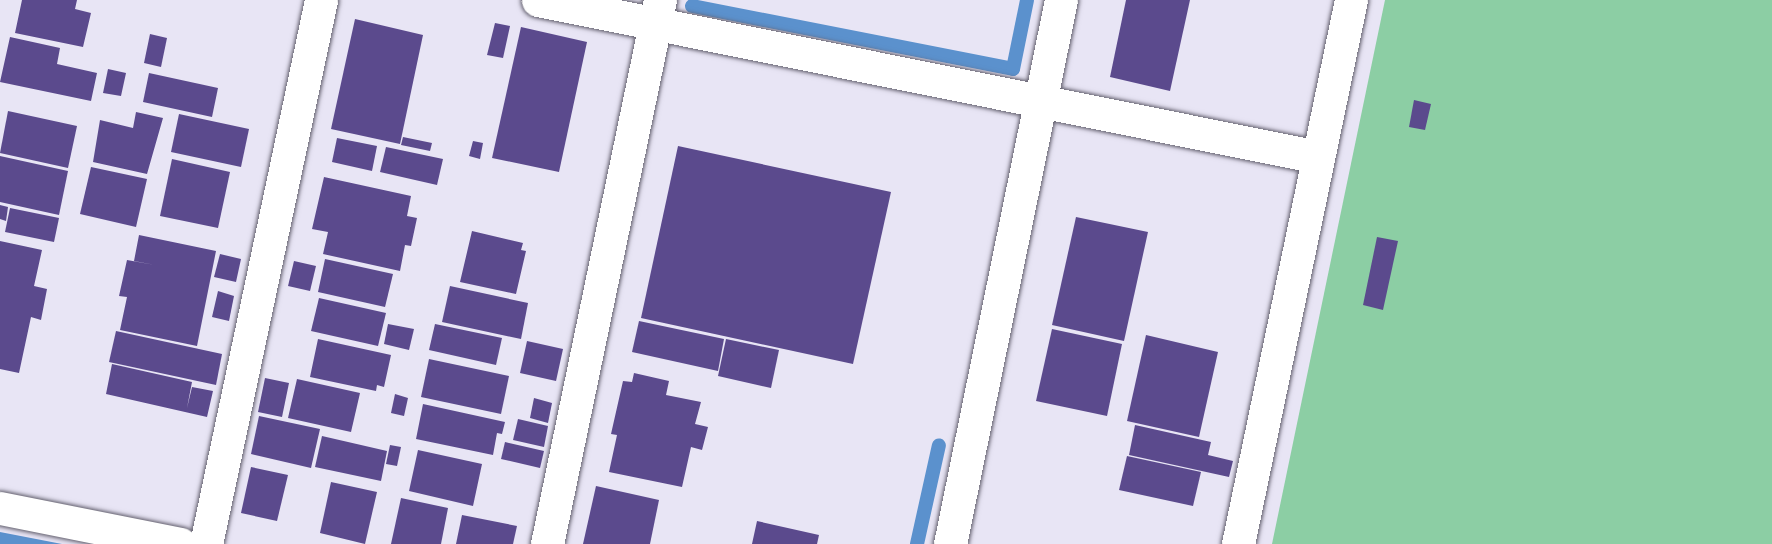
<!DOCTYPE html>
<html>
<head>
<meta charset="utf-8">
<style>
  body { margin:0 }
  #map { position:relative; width:1772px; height:544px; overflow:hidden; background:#e8e5f5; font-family:"Roboto Condensed",sans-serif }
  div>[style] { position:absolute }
  .green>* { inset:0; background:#8ccea4 }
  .water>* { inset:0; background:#5b91cd }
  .stream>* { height:14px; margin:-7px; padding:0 7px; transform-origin:7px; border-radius:7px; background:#5b91cd }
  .building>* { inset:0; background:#5b4a8d }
  .roads { filter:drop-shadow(0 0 2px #63606e) drop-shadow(0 0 2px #63606e) }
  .minor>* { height:33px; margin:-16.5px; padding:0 16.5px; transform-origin:16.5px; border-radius:16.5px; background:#fff }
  span { translate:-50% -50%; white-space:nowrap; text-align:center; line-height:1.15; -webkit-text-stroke:6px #fff; paint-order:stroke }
</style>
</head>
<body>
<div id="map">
  <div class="green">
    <div style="clip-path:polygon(1385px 0,1772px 0,1772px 544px,1272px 544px)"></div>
  </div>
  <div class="water">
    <div style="clip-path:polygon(0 532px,62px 544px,0 544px)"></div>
  </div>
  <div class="stream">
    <div style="left:692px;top:6px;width:327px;rotate:11.1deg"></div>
    <div style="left:1013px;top:69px;width:70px;rotate:-78.5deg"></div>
    <div style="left:917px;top:544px;width:101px;rotate:-77.5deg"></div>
  </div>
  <div class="building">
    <div style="clip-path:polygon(22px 0,77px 0,75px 9px,91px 13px,83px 47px,15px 33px)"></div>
    <div style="clip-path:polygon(1126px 0,1190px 0,1170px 91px,1110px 77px)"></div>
    <div style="clip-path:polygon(355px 19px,423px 35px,400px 144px,331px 129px)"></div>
    <div style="clip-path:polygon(495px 23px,510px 26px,503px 58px,487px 55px)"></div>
    <div style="clip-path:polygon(521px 27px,587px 42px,559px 172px,492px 158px)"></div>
    <div style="clip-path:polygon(150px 34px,167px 38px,161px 67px,144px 63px)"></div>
    <div style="clip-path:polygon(10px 37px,60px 48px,57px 64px,97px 73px,91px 101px,0 82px)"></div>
    <div style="clip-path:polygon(108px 69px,126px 73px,121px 96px,103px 93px)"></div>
    <div style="clip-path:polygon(149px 73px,218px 88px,212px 117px,143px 102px)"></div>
    <div style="clip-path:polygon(1414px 100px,1431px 104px,1425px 130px,1409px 127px)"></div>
    <div style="clip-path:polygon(8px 111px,77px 126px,68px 168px,0 153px)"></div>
    <div style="clip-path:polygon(136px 112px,163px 118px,147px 174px,93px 162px,100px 120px,133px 128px)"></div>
    <div style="clip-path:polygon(179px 114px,249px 129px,241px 167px,171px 152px)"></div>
    <div style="clip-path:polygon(403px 137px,432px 143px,430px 151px,401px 145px)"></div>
    <div style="clip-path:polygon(337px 138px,377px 146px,372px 171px,332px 162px)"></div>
    <div style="clip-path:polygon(473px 141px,483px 143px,480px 159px,469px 156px)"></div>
    <div style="clip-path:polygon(678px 146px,891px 192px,853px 364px,641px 318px)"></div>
    <div style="clip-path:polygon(386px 147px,443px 159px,437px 185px,380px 172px)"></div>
    <div style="clip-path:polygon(0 156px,68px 171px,59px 215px,0 202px)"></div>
    <div style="clip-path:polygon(172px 159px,230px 172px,218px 228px,160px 216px)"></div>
    <div style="clip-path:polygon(91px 167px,147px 179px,136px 227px,80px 214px)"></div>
    <div style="clip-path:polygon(324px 177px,411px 196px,407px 216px,417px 218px,411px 246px,405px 245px,400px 271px,323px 254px,328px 232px,312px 229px)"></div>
    <div style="clip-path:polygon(0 205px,8px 207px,6px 221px,0 219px)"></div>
    <div style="clip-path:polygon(10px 208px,59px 218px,54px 242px,5px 232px)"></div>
    <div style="clip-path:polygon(1076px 217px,1148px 232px,1124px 341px,1052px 325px)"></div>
    <div style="clip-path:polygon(472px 231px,523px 243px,521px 250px,526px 251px,516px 294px,460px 282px)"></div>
    <div style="clip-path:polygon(139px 235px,216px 251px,197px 346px,120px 330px,127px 297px,119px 296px,127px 260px,155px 265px,134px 261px)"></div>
    <div style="clip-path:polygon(1377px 237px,1398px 241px,1383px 310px,1363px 305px)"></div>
    <div style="clip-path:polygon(0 241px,42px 250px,34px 286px,47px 289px,41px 320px,31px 317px,19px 373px,0 369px)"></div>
    <div style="clip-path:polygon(220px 254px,241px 259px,236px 282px,214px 277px)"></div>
    <div style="clip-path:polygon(325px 259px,393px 274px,385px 307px,318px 292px)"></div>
    <div style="clip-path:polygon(294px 261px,316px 266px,310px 291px,288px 286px)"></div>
    <div style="clip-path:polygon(450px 286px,528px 303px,521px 339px,442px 322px)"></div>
    <div style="clip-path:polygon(218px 291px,234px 296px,229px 321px,212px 317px)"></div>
    <div style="clip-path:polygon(319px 298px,386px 313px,378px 346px,311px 331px)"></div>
    <div style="clip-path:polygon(639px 321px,724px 339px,718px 371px,632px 352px)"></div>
    <div style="clip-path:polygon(388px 324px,414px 329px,409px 350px,384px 344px)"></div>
    <div style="clip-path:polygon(435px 324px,502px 338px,496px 365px,429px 350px)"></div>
    <div style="clip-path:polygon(1052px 329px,1122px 344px,1107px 416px,1036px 401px)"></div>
    <div style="clip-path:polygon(116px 331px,222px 354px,216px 385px,109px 362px)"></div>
    <div style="clip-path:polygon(1146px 335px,1218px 352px,1199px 437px,1127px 421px)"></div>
    <div style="clip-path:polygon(318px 339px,391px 355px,384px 387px,377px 385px,376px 391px,310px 377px)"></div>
    <div style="clip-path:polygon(726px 339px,779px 350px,771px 388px,718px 376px)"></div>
    <div style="clip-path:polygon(527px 341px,563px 349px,556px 381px,520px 373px)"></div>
    <div style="clip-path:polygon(429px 359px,509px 376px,501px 414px,421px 397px)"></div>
    <div style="clip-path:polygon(112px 364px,192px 382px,187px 408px,192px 387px,213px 391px,207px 417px,106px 394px)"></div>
    <div style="clip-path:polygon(634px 373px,669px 381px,666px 395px,701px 402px,695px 424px,708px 427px,702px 450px,691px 447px,682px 487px,609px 472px,617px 435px,611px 434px,623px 381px,632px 382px)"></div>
    <div style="clip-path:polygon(265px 378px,289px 383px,282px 417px,258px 412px)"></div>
    <div style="clip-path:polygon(297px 379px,360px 393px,351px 432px,288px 418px)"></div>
    <div style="clip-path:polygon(395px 394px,408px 398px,404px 416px,391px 413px)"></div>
    <div style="clip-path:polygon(534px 398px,552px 403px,548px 423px,530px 418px)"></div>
    <div style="clip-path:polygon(423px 404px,505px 422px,502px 434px,497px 433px,493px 455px,416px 439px)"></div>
    <div style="clip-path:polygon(259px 416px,320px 429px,311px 468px,251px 454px)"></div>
    <div style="clip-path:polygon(518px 419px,548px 426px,544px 447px,513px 440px)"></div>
    <div style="clip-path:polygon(1135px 425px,1211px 442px,1208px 455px,1233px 461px,1229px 477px,1129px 455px)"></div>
    <div style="clip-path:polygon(322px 436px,387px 451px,381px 481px,315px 467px)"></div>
    <div style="clip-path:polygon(505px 442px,544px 451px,540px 468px,501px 459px)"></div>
    <div style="clip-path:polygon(390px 445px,401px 447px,397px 466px,386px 464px)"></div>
    <div style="clip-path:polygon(418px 450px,482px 464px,473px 506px,409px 491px)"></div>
    <div style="clip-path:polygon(1127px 456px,1201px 472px,1193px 506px,1119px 490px)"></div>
    <div style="clip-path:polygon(251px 467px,288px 475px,277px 521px,241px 513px)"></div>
    <div style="clip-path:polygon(331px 482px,377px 492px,365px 544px,320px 533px)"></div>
    <div style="clip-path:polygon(596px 486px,659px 500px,650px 544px,583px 544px)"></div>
    <div style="clip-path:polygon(401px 498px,448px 508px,441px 544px,391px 544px)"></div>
    <div style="clip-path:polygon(462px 515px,517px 526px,513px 544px,456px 544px)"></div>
    <div style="clip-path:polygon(757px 521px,819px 535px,817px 544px,752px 544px)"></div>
  </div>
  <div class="roads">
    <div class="minor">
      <div style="left:538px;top:0;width:796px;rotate:11.38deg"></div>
      <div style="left:0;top:508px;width:184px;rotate:11.3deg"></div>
      <div style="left:206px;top:544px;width:556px;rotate:-78.06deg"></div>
      <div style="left:547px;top:544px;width:556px;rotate:-78.27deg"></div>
      <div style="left:950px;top:544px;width:555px;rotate:-78.47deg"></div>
      <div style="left:1238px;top:544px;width:556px;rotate:-78.27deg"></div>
    </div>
  </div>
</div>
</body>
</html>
